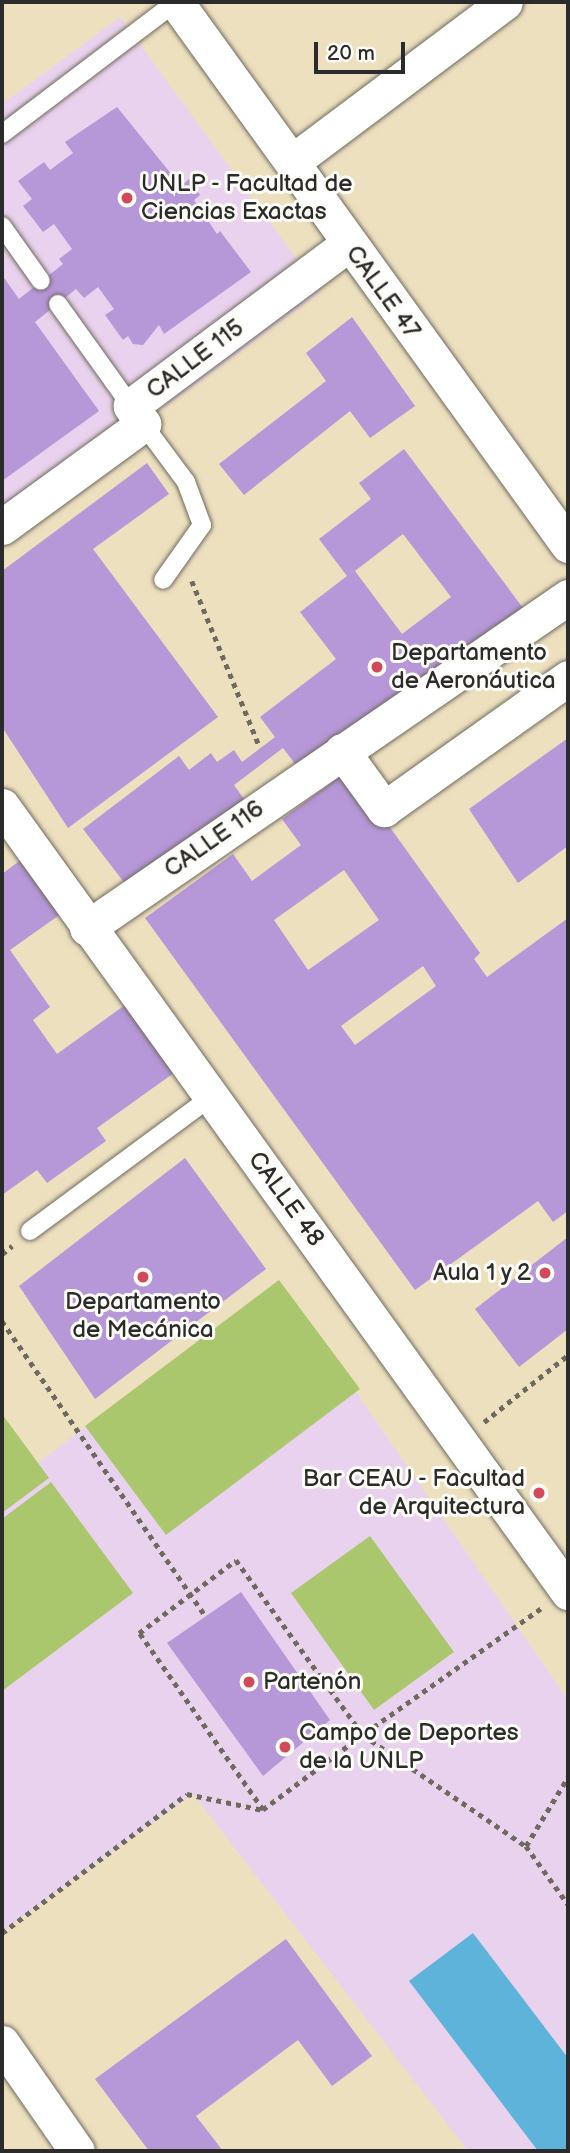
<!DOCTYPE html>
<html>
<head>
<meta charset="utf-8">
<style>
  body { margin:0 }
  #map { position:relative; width:570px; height:2153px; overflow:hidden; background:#ede0bf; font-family:"Balsamiq Sans",sans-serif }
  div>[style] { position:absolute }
  .built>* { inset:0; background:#e9d2ed }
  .green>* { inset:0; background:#aac76d }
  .water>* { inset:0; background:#5db3d9 }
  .building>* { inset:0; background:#b697d8 }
  .path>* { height:4.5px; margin-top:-2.25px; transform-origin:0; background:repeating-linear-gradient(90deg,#6f6a5f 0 5px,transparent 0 10px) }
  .roads { filter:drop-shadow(0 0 2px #6f6a5f) drop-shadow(0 0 2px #6f6a5f) }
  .service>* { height:18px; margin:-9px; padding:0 9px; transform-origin:9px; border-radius:9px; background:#fff }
  .minor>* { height:35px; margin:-17.5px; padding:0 17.5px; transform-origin:17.5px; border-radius:17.5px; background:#fff }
  .dots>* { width:19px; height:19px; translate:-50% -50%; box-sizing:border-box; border:4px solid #fdfcf7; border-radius:50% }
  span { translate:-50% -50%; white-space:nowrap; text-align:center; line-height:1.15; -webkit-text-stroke:6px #fdfcf7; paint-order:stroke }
  .poi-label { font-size:24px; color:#2b2b2b }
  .left { translate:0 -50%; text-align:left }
  .right { translate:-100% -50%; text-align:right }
  .street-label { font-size:24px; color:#2b2b2b }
  .frame { position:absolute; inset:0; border:4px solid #2b2b2b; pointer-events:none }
  .scale { position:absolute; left:314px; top:42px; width:91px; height:32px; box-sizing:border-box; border:4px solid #2b2b2b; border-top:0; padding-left:9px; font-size:21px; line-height:24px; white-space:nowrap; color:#2b2b2b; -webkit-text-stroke:5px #fdfcf7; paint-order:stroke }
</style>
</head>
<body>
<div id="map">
  <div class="built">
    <div style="clip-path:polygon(120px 17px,321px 292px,2px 527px,2px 104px)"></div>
    <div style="clip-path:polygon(279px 1280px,568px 1700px,568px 2151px,468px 2151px,193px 1794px,2px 1932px,2px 1414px,38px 1463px)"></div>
  </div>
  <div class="green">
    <div style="clip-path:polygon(279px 1280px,360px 1389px,166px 1535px,85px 1426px)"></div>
    <div style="clip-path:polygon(2px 1414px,49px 1478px,2px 1513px)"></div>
    <div style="clip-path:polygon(51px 1482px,133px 1593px,2px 1691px,2px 1519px)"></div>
    <div style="clip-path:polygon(370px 1536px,454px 1652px,374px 1710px,291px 1593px)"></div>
  </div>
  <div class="water">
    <div style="clip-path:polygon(473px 1933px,568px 2058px,568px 2151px,538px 2151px,409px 1981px)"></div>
  </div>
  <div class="building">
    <div style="clip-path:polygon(117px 107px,181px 186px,189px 179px,200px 195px,194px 200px,217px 234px,220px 231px,251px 272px,164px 334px,159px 325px,143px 345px,133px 344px,128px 336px,123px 340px,105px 315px,114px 309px,98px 287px,84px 298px,76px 289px,35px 322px,99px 411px,2px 481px,2px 275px,19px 299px,63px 264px,59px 259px,72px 249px,54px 224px,43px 232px,23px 206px,32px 199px,18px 181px,44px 162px,50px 170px,73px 153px,65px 142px)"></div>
    <div style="clip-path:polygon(352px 317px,415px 406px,370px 438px,350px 411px,244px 495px,219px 464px,326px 381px,306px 353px)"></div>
    <div style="clip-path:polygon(evenodd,404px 449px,526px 612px,302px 773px,283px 748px,234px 785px,244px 799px,133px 894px,83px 829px,179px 756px,189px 770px,211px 753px,217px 762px,234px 750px,242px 762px,275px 737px,260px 717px,336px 659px,300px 612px,347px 576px,319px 539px,371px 499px,359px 483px,404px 449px,403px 534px,451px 597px,402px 634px,355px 571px,403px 534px)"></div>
    <div style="clip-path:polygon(147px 463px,169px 494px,93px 549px,218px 717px,68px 828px,2px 727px,2px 571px)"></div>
    <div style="clip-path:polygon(568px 738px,568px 846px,518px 883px,469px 809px)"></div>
    <div style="clip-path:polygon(evenodd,349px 770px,480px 953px,474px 959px,487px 977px,568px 918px,568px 1211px,553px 1222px,538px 1201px,415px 1290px,145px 918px,233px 854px,252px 881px,301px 845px,282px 819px,349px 770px,344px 870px,379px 920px,308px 970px,274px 920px,344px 870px,349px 770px,423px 966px,436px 986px,355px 1045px,341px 1026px,423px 966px)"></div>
    <div style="clip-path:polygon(26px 856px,65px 911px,10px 950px,50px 1007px,33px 1020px,57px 1054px,136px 997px,185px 1065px,97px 1128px,106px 1141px,47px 1183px,37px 1170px,2px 1195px,2px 874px)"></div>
    <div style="clip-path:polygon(185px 1158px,266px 1269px,95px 1399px,19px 1286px)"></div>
    <div style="clip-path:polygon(568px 1237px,568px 1329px,519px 1367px,475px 1309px)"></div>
    <div style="clip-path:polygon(241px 1592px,330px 1720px,263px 1776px,167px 1643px)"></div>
    <div style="clip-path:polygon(286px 1939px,372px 2056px,332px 2086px,298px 2040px,196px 2116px,223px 2151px,149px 2151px,95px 2079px)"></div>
  </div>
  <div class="path">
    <div style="left:192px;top:581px;width:180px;rotate:67.8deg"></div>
    <div style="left:2px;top:1254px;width:13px;rotate:-39deg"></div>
    <div style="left:2px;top:1321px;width:359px;rotate:55.4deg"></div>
    <div style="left:484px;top:1422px;width:107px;rotate:-38.6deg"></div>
    <div style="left:236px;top:1560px;width:216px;rotate:54deg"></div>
    <div style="left:363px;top:1735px;width:125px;rotate:143.1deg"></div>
    <div style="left:263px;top:1810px;width:216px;rotate:-125deg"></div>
    <div style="left:139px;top:1633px;width:121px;rotate:-37deg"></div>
    <div style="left:541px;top:1609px;width:218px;rotate:144.7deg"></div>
    <div style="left:363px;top:1735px;width:197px;rotate:34.3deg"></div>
    <div style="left:526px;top:1846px;width:72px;rotate:54.1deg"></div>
    <div style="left:526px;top:1846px;width:81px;rotate:-58.7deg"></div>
    <div style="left:2px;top:1933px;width:231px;rotate:-36.9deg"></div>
    <div style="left:187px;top:1794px;width:78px;rotate:11.9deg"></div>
  </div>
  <div class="roads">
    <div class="service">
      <div style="left:2px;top:134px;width:218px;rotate:-37.2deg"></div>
      <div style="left:2px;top:226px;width:67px;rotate:54.7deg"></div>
      <div style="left:58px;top:304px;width:125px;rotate:54.4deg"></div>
      <div style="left:143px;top:424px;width:72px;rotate:53.4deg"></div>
      <div style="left:186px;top:482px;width:46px;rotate:69.6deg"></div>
      <div style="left:202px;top:525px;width:67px;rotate:125.3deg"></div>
      <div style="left:30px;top:1231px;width:225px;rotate:-36.5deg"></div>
    </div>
    <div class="minor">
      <div style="left:176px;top:2px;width:670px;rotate:54.17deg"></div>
      <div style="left:292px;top:162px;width:266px;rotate:-36.9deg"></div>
      <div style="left:2px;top:527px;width:175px;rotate:-36.1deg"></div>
      <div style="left:143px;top:424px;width:22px;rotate:-124deg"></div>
      <div style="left:131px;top:406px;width:271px;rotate:-36.7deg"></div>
      <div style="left:342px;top:751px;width:72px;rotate:54.1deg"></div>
      <div style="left:384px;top:809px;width:226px;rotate:-35.4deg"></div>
      <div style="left:2px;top:806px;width:969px;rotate:54.24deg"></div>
      <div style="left:87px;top:928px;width:584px;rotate:-34.53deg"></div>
      <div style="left:2px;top:2043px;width:131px;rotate:55.2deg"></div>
    </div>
  </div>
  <div class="dots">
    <div style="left:127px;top:198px;background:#d1495b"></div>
    <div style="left:377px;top:667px;background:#d1495b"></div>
    <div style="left:545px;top:1273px;background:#d1495b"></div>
    <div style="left:143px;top:1277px;background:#d1495b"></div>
    <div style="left:539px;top:1493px;background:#d1495b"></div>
    <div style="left:249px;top:1682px;background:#d1495b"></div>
    <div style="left:285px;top:1747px;background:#d1495b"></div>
  </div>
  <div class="poi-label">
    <span class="left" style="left:141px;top:198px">UNLP - Facultad de<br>Ciencias Exactas</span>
    <span class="left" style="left:391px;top:667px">Departamento<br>de Aeronáutica</span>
    <span class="right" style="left:531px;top:1273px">Aula 1 y 2</span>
    <span style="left:143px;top:1316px">Departamento<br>de Mecánica</span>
    <span class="right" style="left:525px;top:1493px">Bar CEAU - Facultad<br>de Arquitectura</span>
    <span class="left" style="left:263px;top:1682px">Partenón</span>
    <span class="left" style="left:299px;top:1747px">Campo de Deportes<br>de la UNLP</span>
  </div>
  <div class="street-label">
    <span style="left:383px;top:292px;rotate:54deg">CALLE 47</span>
    <span style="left:195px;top:359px;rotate:-37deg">CALLE 115</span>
    <span style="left:214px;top:839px;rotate:-35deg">CALLE 116</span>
    <span style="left:286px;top:1199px;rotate:54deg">CALLE 48</span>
  </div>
  <div class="frame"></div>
  <div class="scale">20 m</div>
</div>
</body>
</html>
